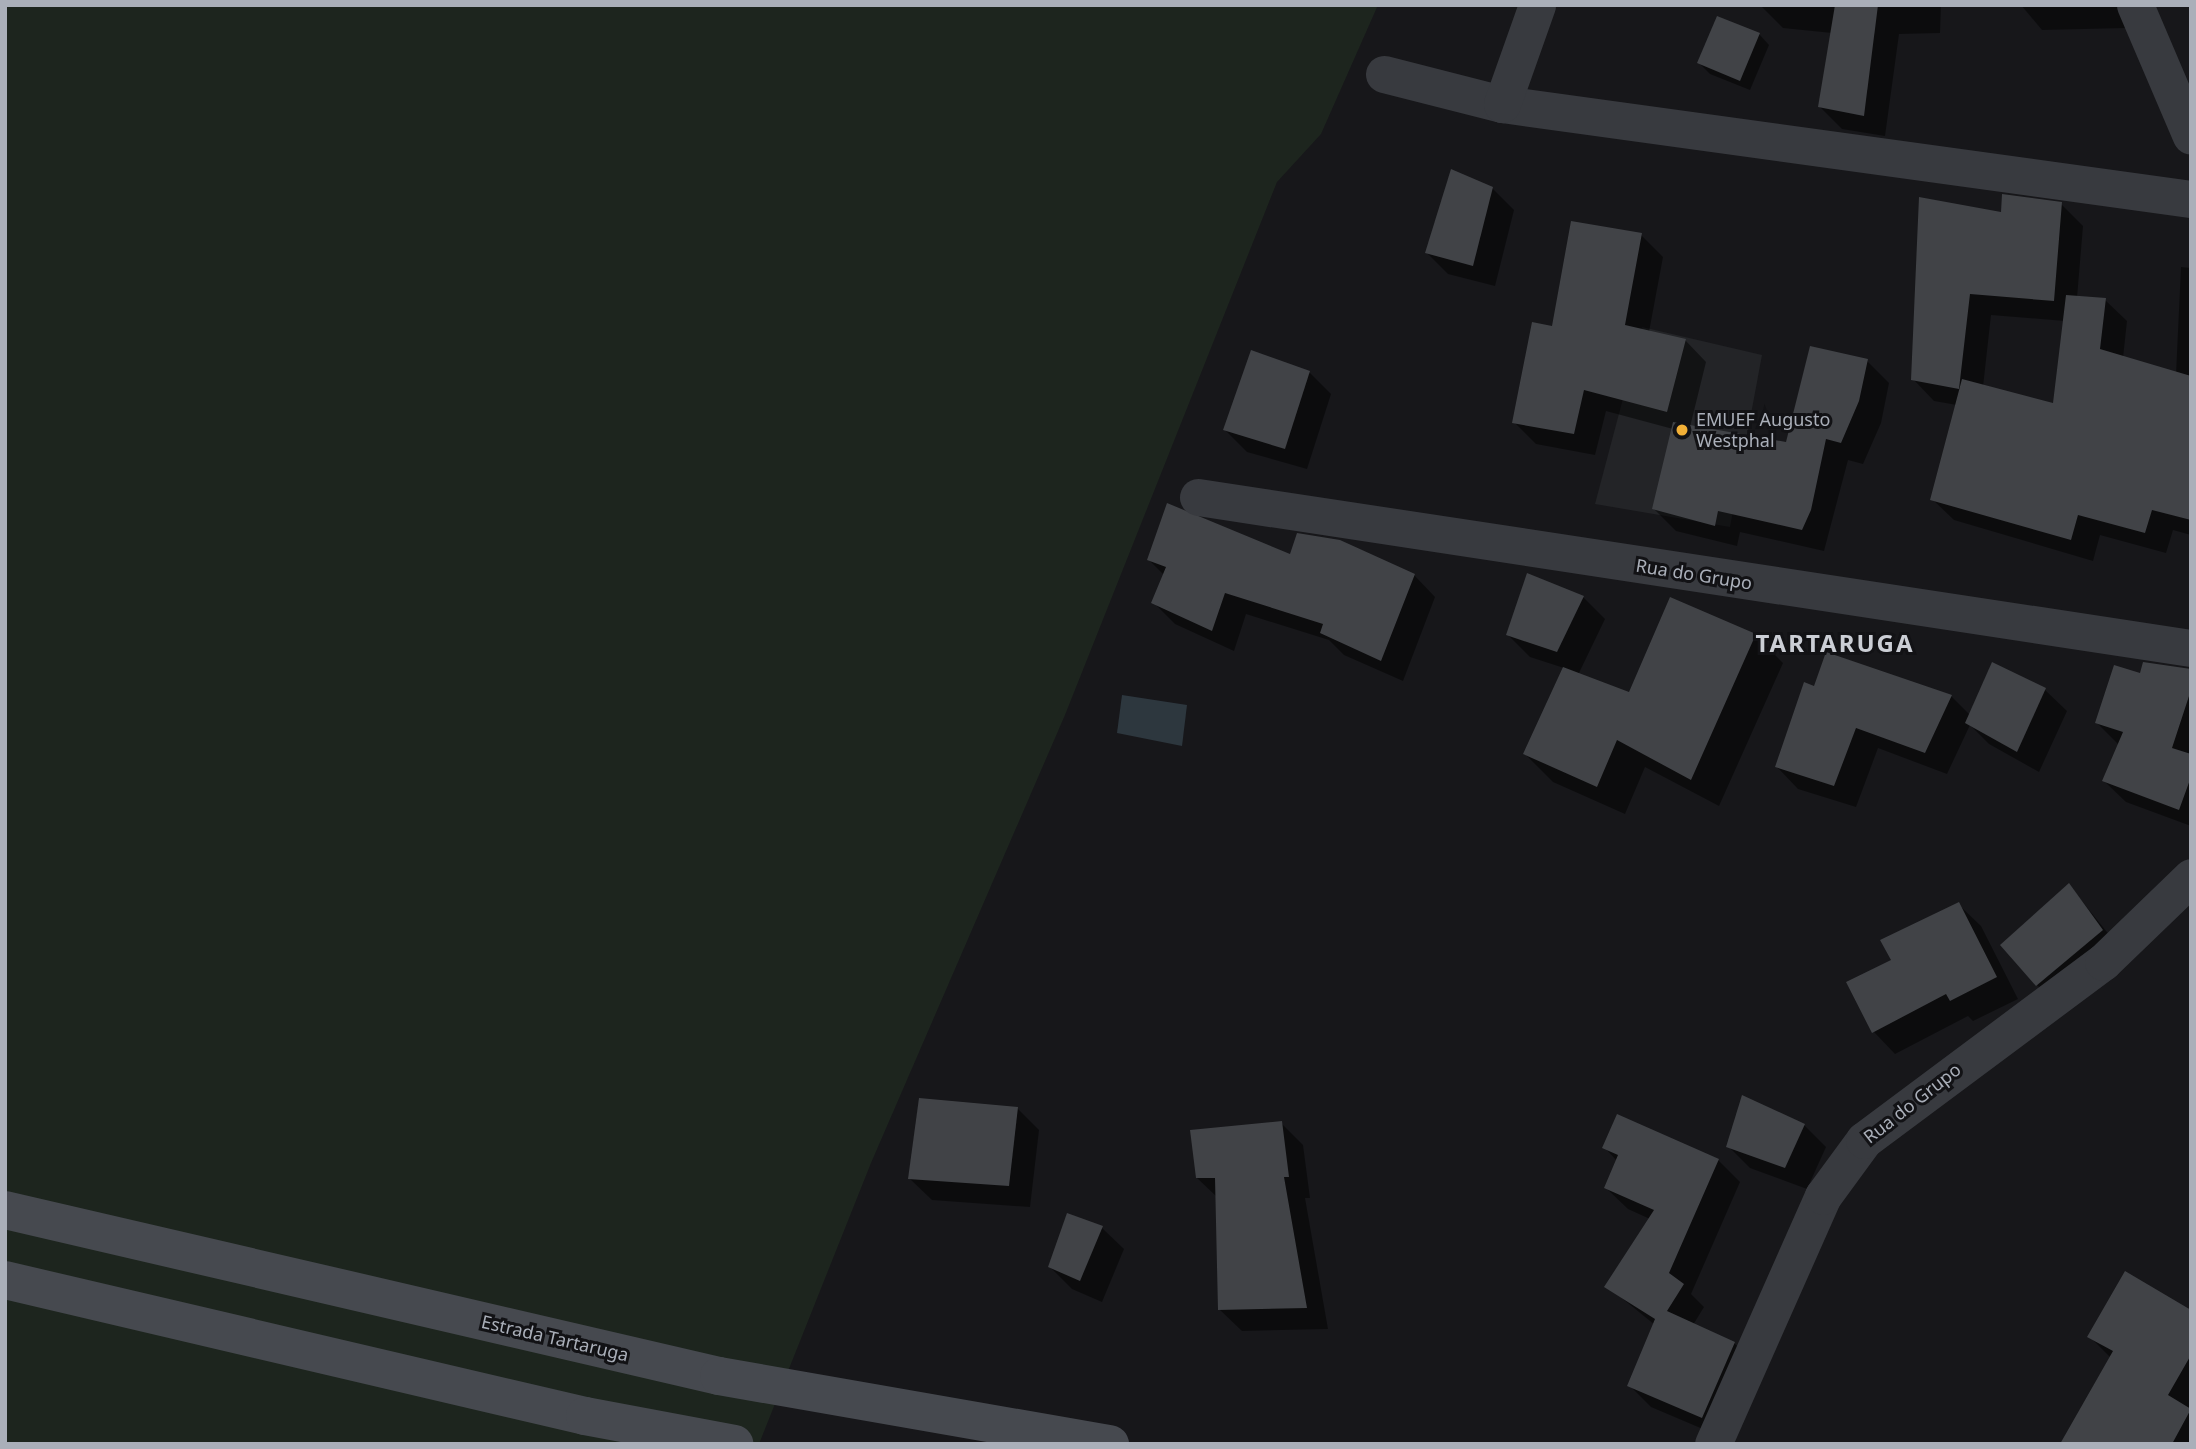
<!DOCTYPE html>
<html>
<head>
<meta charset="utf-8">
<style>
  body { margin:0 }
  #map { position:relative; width:2196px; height:1449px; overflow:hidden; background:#17171a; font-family:"Noto Sans",sans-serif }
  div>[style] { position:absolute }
  .built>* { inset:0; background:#232427 }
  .green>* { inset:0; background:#1d251e }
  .water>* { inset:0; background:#2d373e }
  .shadow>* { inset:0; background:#0007 }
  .building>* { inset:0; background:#414347 }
  .street>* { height:37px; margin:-18.5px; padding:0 18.5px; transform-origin:18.5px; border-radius:18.5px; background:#383a3f }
  .secondary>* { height:38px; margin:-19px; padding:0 19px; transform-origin:19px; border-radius:19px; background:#46494f }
  .dots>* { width:19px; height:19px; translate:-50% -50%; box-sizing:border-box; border:4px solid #121215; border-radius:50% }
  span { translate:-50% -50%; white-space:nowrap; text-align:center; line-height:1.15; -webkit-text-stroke:6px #121215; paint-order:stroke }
  .poi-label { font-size:18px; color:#aaafb9 }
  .left { translate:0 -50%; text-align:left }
  .street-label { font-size:18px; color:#aaafb9 }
  .district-label { font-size:24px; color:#cbced5; font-weight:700; letter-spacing:2px }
  .frame { position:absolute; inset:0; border:7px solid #aaafb9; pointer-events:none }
</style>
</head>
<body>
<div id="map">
  <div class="built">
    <div style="clip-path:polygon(1642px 327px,1762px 355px,1730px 527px,1595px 504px)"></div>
  </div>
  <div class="green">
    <div style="clip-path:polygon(5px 5px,1378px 5px,1321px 134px,1277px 182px,1065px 715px,871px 1163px,759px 1444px,5px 1444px)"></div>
  </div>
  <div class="water">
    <div style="clip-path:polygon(1122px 695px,1187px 705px,1182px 746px,1117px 733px)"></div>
  </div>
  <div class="shadow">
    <div style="clip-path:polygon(1941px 5px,1940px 33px,1899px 34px,1885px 136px,1842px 129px,1820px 107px,1832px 33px,1783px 28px,1761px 6px)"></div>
    <div style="clip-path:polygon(2021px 5px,2125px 5px,2126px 28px,2042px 30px)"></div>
    <div style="clip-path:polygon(1759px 34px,1769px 45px,1750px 90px,1710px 74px,1699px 63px)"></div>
    <div style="clip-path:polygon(1492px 188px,1514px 210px,1495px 286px,1448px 274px,1427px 253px)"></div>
    <div style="clip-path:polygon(evenodd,2061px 204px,2083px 226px,2077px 298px,2105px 300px,2127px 321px,2123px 358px,2176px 374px,2181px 267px,2191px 268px,2191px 535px,2173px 530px,2166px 553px,2100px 535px,2093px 561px,1954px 520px,1932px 499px,1957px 405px,1934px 401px,1913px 379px,2003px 214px,2061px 204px,1991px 315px,2065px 321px,2055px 405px,1983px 387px,1991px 315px)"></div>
    <div style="clip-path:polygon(1641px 235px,1663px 257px,1649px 332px,1685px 340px,1706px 362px,1690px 427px,1787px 444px,1867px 361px,1889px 383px,1881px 423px,1863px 464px,1848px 460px,1824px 551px,1740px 532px,1737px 546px,1676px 531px,1654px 509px,1673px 429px,1606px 411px,1595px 455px,1536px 444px,1514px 422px,1553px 328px)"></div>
    <div style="clip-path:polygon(1309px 372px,1331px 394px,1307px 469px,1247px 452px,1225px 430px)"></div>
    <div style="clip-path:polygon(1291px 556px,1414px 575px,1435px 597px,1403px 681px,1344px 655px,1329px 640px,1246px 614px,1234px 651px,1175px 624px,1153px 602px,1164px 575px,1149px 560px)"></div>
    <div style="clip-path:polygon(1583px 597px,1605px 619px,1578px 675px,1630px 694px,1755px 635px,1783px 663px,1719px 806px,1645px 767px,1625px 814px,1553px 782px,1525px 754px,1564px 668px,1530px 657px,1508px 635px)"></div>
    <div style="clip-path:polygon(2191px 671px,2191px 826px,2126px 802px,2104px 781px,2119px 745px,2097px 723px,2141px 676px)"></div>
    <div style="clip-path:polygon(1815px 688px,1951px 696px,1970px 715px,2045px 690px,2067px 711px,2039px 772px,1989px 744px,1970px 725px,1947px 774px,1878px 748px,1856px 807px,1798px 789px,1777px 767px)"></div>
    <div style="clip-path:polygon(2069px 885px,2123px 952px,2059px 1006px,2037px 985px)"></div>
    <div style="clip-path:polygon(1959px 905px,1981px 926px,2018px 999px,1973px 1021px,1968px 1016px,1895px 1054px,1874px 1032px)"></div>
    <div style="clip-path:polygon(1018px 1109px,1039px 1130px,1030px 1207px,932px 1200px,910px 1179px)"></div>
    <div style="clip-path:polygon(1281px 1123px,1303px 1145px,1310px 1198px,1305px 1198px,1328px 1329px,1242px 1331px,1220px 1310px,1217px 1197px,1197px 1178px)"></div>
    <div style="clip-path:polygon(1804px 1125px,1826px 1147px,1807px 1189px,1750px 1168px,1728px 1146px)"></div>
    <div style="clip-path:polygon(1605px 1148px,1718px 1160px,1740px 1182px,1691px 1294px,1704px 1307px,1693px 1325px,1734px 1343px,1756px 1365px,1724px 1438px,1651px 1407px,1629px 1385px,1655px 1325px,1607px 1286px,1650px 1219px,1628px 1209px,1606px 1188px,1617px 1161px)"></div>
    <div style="clip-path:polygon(1102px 1228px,1124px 1249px,1102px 1302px,1072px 1289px,1050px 1267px)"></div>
    <div style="clip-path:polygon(2191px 1312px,2191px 1444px,2079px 1444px,2111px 1358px,2090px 1337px)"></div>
  </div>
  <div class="building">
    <div style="clip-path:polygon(1835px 5px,1878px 5px,1864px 116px,1818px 107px)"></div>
    <div style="clip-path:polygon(1717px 16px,1760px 33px,1740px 81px,1697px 63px)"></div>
    <div style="clip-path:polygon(1451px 169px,1493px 187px,1473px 266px,1425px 253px)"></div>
    <div style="clip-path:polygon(2002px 194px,2062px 202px,2054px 301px,1970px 294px,1959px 389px,1911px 380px,1919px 197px,2001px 212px)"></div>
    <div style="clip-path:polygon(1571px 221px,1642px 233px,1625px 325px,1686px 339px,1667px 412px,1584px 390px,1574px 434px,1512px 423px,1532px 322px,1552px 326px)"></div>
    <div style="clip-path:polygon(2066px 295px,2106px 298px,2100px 349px,2191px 376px,2191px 520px,2152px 510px,2145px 533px,2078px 515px,2071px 540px,1930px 500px,1962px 379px,2053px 403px)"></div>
    <div style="clip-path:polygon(1810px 346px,1868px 359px,1859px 401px,1841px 443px,1826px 439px,1811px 510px,1802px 530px,1718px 511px,1715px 526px,1652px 509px,1673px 422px,1786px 442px)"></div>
    <div style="clip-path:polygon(1251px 350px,1310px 371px,1285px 449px,1223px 430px)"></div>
    <div style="clip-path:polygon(1167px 503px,1290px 554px,1297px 533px,1340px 540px,1415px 574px,1381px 661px,1320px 633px,1323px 624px,1225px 593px,1212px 631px,1151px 603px,1166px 567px,1147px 560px)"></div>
    <div style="clip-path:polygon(1527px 573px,1584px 596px,1557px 652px,1506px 635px)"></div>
    <div style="clip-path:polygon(1670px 597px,1756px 634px,1691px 780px,1617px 740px,1597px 787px,1523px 754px,1563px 667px,1629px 692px)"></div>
    <div style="clip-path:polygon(1826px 652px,1952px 695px,1925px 753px,1856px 728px,1834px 786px,1775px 767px,1804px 682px,1814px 686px)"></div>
    <div style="clip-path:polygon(1992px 662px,2046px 688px,2017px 752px,1965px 723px)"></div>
    <div style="clip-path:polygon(2143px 662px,2191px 669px,2191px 690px,2172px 748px,2191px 754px,2191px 777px,2179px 810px,2102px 781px,2123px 732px,2095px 723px,2114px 665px,2140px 673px)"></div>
    <div style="clip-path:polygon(2069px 883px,2103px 930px,2036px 986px,2000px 945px)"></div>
    <div style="clip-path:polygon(1959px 902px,1997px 977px,1950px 1001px,1946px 994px,1872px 1033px,1846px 982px,1891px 960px,1880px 940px)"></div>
    <div style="clip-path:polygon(1742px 1095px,1805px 1124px,1785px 1168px,1726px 1147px)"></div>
    <div style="clip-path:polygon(919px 1098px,1018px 1107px,1009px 1186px,908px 1179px)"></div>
    <div style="clip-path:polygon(1617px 1114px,1719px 1159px,1669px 1273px,1684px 1284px,1667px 1311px,1735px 1342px,1702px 1418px,1627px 1386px,1655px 1319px,1604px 1287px,1654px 1210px,1604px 1188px,1618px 1155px,1602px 1148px)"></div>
    <div style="clip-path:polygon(1282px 1121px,1289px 1177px,1284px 1177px,1307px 1308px,1218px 1310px,1215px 1178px,1196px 1178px,1190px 1130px)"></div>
    <div style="clip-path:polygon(1067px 1213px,1103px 1226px,1080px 1281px,1048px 1267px)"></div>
    <div style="clip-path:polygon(2125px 1271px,2191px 1310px,2191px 1355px,2168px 1395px,2191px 1409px,2172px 1444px,2060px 1444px,2113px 1351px,2087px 1337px)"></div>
  </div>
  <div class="street">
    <div style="left:2135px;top:5px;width:142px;rotate:66.9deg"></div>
    <div style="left:1384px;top:74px;width:122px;rotate:14.3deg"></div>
    <div style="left:1502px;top:104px;width:696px;rotate:7.85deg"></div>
    <div style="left:1502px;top:104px;width:105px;rotate:-70.5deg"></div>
    <div style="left:1198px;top:497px;width:1004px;rotate:8.65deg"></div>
    <div style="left:1713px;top:1444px;width:271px;rotate:-66.1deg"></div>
    <div style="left:1823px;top:1196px;width:69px;rotate:-53.8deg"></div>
    <div style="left:1864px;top:1140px;width:298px;rotate:-36.7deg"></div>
    <div style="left:2103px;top:962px;width:122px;rotate:-44deg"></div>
  </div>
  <div class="secondary">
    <div style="left:5px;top:1210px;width:733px;rotate:13.09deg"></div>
    <div style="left:719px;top:1376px;width:397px;rotate:9.9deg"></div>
    <div style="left:5px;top:1280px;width:596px;rotate:13.2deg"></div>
    <div style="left:585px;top:1416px;width:152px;rotate:10.6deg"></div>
  </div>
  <div class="dots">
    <div style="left:1682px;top:430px;background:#f2b037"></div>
  </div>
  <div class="poi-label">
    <span class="left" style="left:1696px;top:430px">EMUEF Augusto<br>Westphal</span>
  </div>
  <div class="street-label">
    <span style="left:1694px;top:574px;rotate:9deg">Rua do Grupo</span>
    <span style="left:1912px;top:1103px;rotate:-38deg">Rua do Grupo</span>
    <span style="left:555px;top:1338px;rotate:13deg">Estrada Tartaruga</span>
  </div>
  <div class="district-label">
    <span style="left:1835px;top:643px">TARTARUGA</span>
  </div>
  <div class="frame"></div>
</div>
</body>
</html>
